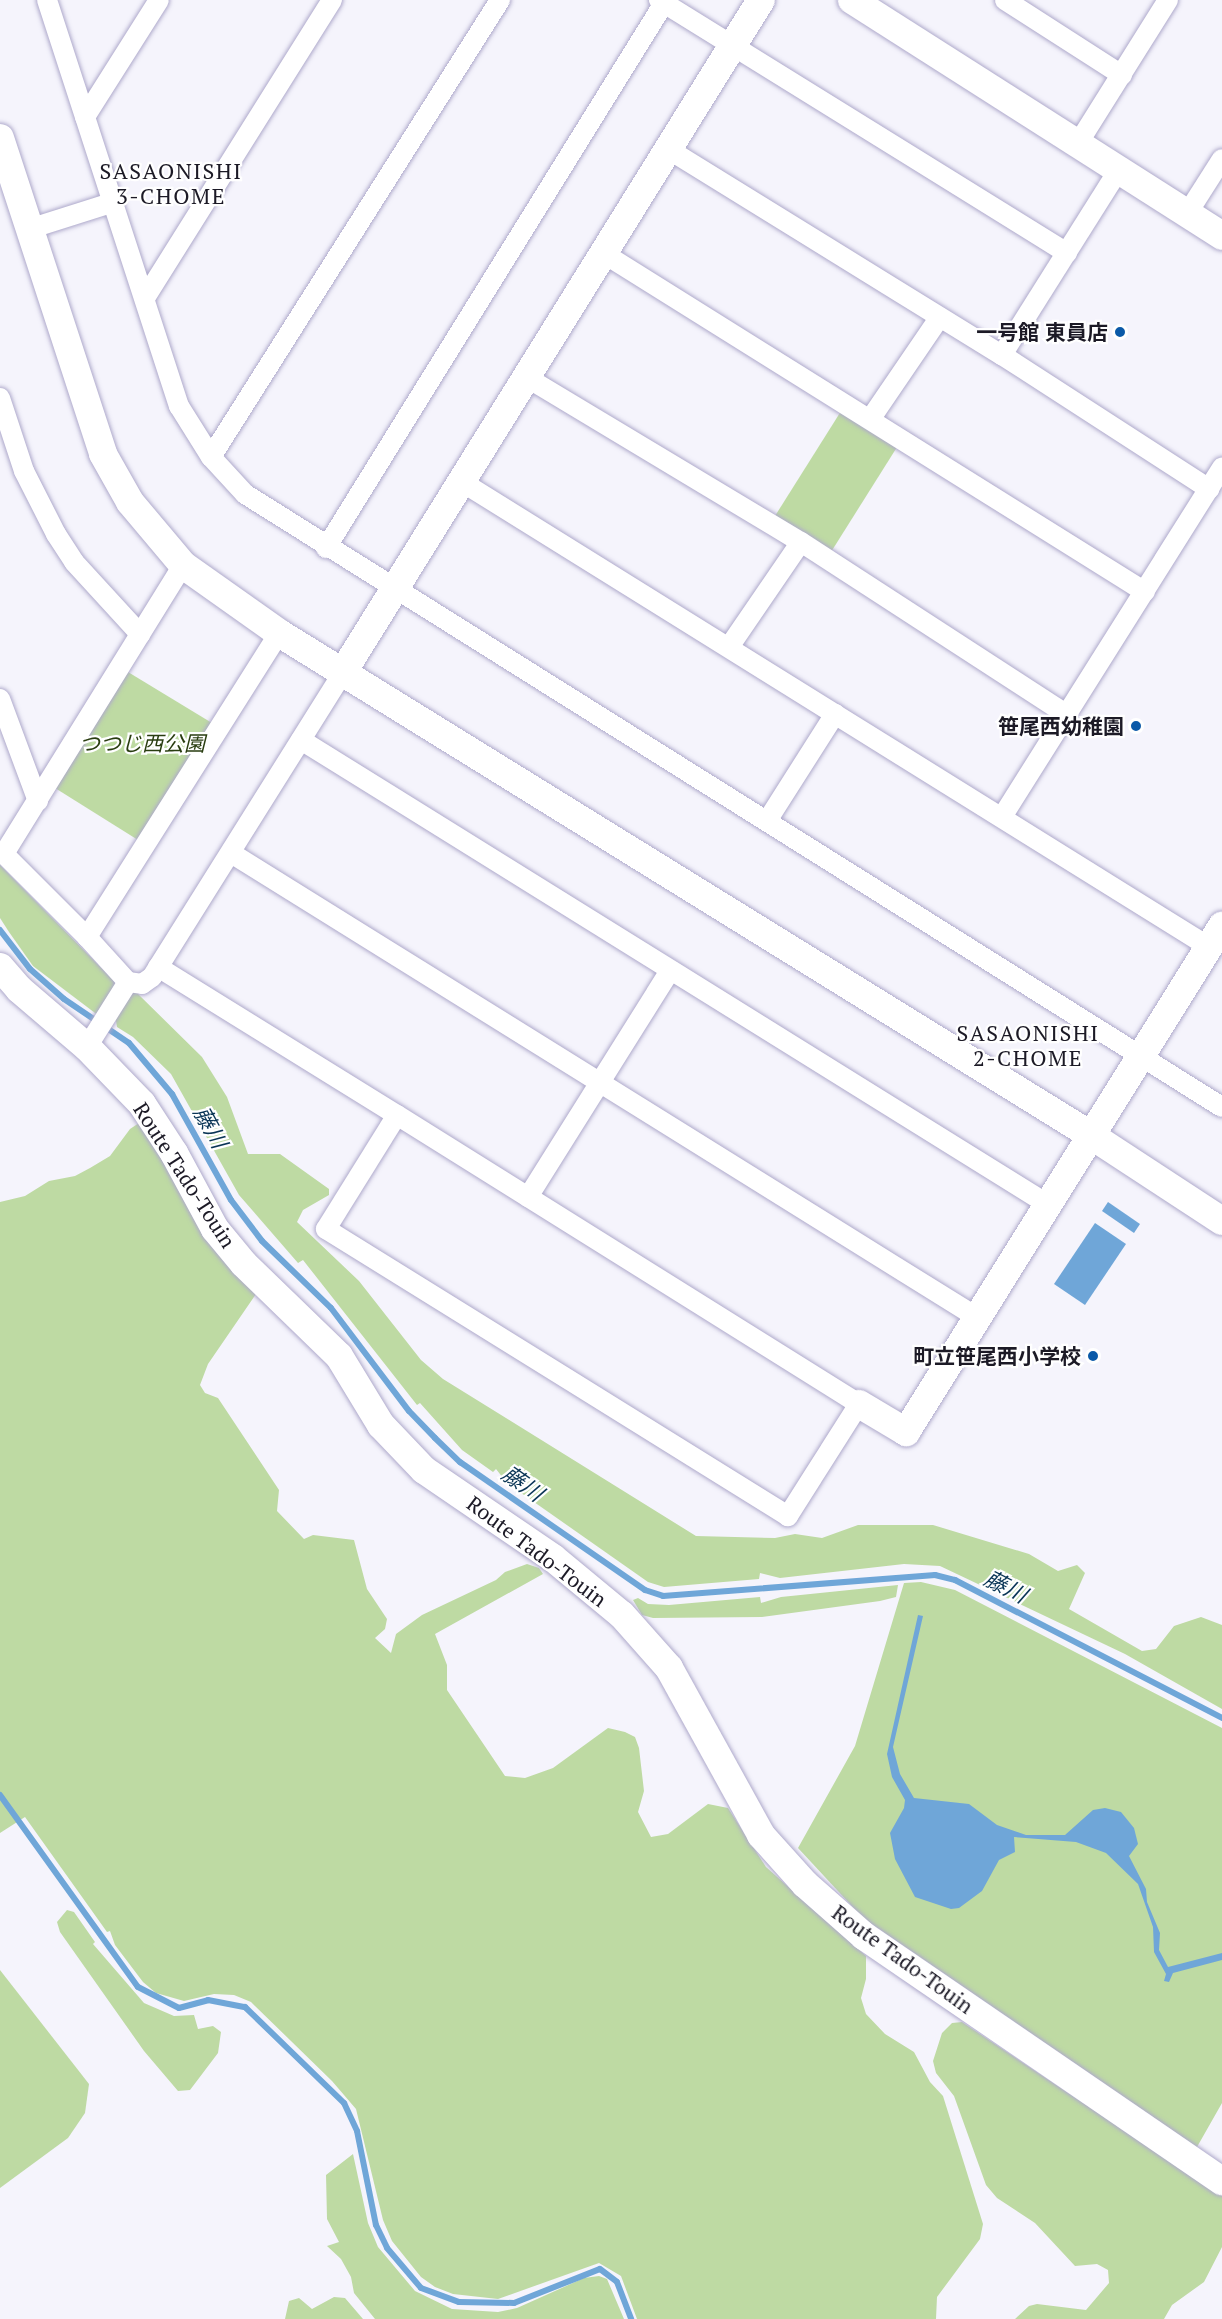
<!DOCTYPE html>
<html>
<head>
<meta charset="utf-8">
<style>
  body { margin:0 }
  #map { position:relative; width:1222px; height:2319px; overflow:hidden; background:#f5f4fc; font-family:"PT Serif","Noto Sans JP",serif }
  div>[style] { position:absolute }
  .green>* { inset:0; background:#bedaa3 }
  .water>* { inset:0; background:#6fa6d8 }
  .stream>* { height:6px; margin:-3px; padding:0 3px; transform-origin:3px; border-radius:3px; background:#6fa6d8 }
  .roads { filter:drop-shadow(0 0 2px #aea9cb) drop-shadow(0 0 2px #aea9cb) }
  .street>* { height:20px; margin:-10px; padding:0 10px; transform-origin:10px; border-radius:10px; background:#fff }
  .secondary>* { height:28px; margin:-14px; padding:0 14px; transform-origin:14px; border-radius:14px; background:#fff }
  .dots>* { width:16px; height:16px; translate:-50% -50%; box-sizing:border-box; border:3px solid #fff; border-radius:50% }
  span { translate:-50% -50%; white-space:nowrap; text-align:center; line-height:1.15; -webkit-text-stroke:4.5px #fff; paint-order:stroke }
  .poi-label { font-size:21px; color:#1c1a26; font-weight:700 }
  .right { translate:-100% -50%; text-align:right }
  .park-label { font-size:21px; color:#293d10; font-style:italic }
  .street-label { font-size:21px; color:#1c1a26 }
  .neighbourhood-label { font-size:22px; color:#1c1a26; letter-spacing:1.5px }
  .water-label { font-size:22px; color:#093455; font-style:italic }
</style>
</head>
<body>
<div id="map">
  <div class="green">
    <div style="clip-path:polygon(843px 408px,899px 444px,831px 552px,775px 516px)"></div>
    <div style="clip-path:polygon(128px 672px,212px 723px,138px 840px,55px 788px)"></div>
    <div style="clip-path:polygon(0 865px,118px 985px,99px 1016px,33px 966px,9px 932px,0 918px)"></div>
    <div style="clip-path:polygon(129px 993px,137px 993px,202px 1057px,227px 1097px,248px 1154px,280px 1154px,329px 1189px,329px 1195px,303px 1210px,297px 1222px,359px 1281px,421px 1360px,443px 1379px,696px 1536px,775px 1538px,795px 1534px,822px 1538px,858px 1525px,933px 1525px,1029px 1554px,1058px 1571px,1077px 1565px,1085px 1573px,1069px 1609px,1142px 1651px,1156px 1649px,1174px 1626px,1201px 1617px,1222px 1625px,1222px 1709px,1125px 1654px,940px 1566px,904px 1564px,780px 1578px,760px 1573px,759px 1579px,664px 1587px,648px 1582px,507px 1483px,496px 1469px,493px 1472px,462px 1450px,420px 1403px,417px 1405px,303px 1260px,298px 1263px,239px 1195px,171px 1074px,133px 1037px,117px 1027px,115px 1015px)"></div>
    <div style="clip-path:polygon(142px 1121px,193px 1217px,258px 1291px,208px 1364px,200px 1385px,205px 1393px,218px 1398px,279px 1490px,277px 1511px,304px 1539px,313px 1535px,354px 1540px,367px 1589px,387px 1619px,385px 1629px,375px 1638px,391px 1653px,396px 1634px,422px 1615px,496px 1580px,505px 1572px,527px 1564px,539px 1568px,543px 1574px,435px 1634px,447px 1665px,447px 1690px,505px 1776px,525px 1778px,553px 1768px,608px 1728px,625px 1732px,635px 1737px,639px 1748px,644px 1791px,638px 1812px,651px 1837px,668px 1834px,708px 1804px,728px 1808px,766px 1867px,866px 1956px,866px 1979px,861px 1998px,866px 2014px,885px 2034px,914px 2052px,930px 2082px,943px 2096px,983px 2224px,980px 2239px,937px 2297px,936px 2319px,637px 2319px,621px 2276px,599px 2263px,498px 2299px,453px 2294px,435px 2287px,421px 2277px,392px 2241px,383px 2220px,356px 2109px,332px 2081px,251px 2002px,234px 1995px,214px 1994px,184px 2001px,156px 1993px,143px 1982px,115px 1945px,110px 1931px,107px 1932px,25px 1817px,0 1833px,0 1202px,25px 1196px,49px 1181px,75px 1176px,90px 1168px,110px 1156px,130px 1129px)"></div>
    <div style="clip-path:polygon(921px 1582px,955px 1590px,1222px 1728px,1222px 2103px,1197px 2147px,863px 1918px,798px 1848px,855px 1746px,904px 1583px)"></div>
    <div style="clip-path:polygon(898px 1585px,896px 1597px,880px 1601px,762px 1617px,653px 1618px,642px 1615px,633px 1600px,638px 1598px,648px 1604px,669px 1605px,760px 1597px,761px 1603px,781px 1597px)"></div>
    <div style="clip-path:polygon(67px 1910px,74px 1912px,95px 1942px,93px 1944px,144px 2003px,174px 2016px,194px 2015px,198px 2029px,213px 2026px,221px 2032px,218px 2053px,190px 2090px,178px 2091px,144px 2051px,60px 1932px,57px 1922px)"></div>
    <div style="clip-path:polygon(0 1970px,89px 2084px,85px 2113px,68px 2138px,0 2188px)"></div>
    <div style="clip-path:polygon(962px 2022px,1222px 2196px,1222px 2247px,1204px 2282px,1172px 2305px,1164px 2319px,1015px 2319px,1029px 2306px,1037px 2304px,1086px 2310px,1109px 2283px,1108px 2270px,1097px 2264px,1075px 2266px,1035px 2223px,997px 2198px,986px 2185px,954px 2096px,936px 2073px,933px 2061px,942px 2033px,952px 2023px)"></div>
    <div style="clip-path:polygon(353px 2154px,368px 2223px,378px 2247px,415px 2291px,452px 2309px,498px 2312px,517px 2308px,584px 2278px,599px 2276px,607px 2279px,624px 2319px,375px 2319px,354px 2293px,351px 2277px,341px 2259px,327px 2246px,339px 2242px,327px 2219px,326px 2175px)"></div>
    <div style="clip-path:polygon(334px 2297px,345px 2298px,363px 2319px,285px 2319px,289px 2301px,299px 2298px,312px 2309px)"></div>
  </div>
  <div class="water">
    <div style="clip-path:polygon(1108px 1202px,1140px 1224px,1134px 1233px,1102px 1211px)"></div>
    <div style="clip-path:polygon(1095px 1223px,1126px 1244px,1085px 1305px,1054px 1284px)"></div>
    <div style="clip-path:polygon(918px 1615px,923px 1616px,893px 1747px,900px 1774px,914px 1798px,969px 1804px,997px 1825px,1026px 1835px,1065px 1835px,1093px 1810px,1105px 1808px,1121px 1812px,1134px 1828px,1138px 1844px,1129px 1856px,1146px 1889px,1147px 1902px,1160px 1933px,1159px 1950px,1168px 1967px,1222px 1953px,1222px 1960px,1173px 1973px,1169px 1982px,1164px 1981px,1166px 1974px,1154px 1952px,1153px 1927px,1138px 1884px,1106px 1853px,1076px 1842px,1014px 1837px,1015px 1852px,999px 1860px,982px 1891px,959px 1908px,951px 1909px,915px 1897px,895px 1859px,890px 1833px,904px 1808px,905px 1800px,892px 1777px,887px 1754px)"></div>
  </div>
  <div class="stream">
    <div style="left:0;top:930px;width:49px;rotate:52.4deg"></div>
    <div style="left:30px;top:969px;width:45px;rotate:41.4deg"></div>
    <div style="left:64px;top:999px;width:78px;rotate:34.1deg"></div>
    <div style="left:129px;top:1043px;width:67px;rotate:49.9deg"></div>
    <div style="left:172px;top:1094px;width:121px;rotate:60.9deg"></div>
    <div style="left:231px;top:1200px;width:51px;rotate:52.9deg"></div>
    <div style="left:262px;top:1241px;width:96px;rotate:44.2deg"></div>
    <div style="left:331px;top:1308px;width:129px;rotate:52.9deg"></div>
    <div style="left:409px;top:1411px;width:37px;rotate:46deg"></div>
    <div style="left:435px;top:1438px;width:35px;rotate:44deg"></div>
    <div style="left:460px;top:1462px;width:225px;rotate:34.7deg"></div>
    <div style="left:645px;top:1590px;width:19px;rotate:18deg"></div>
    <div style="left:663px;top:1596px;width:273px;rotate:-4.4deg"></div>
    <div style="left:935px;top:1575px;width:21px;rotate:14deg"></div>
    <div style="left:955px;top:1580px;width:301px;rotate:27.3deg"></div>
    <div style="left:0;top:1795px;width:236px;rotate:54.3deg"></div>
    <div style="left:138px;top:1987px;width:46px;rotate:27.1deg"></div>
    <div style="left:179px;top:2008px;width:30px;rotate:-15deg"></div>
    <div style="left:208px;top:2000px;width:38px;rotate:11deg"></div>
    <div style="left:245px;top:2007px;width:138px;rotate:44.1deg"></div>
    <div style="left:344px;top:2103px;width:31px;rotate:65deg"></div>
    <div style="left:357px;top:2131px;width:96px;rotate:78.6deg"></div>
    <div style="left:376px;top:2225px;width:25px;rotate:64deg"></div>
    <div style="left:387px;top:2248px;width:52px;rotate:49.6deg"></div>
    <div style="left:421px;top:2288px;width:40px;rotate:20.2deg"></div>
    <div style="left:459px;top:2302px;width:55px;rotate:1deg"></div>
    <div style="left:514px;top:2303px;width:92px;rotate:-21.6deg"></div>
    <div style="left:600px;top:2269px;width:21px;rotate:37deg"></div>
    <div style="left:617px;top:2282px;width:40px;rotate:69deg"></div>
  </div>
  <div class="roads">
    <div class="street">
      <div style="left:47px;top:0;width:427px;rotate:72deg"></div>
      <div style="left:179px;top:406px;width:60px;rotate:57.9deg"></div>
      <div style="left:211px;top:457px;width:50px;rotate:47.4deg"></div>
      <div style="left:245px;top:494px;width:1153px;rotate:32.11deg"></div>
      <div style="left:659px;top:0;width:480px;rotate:31.8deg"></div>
      <div style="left:1005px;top:0;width:139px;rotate:32.7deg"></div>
      <div style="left:85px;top:117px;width:138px;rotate:-57.7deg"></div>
      <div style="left:1077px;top:145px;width:171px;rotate:-57.9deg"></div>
      <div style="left:668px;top:149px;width:392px;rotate:31.7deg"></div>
      <div style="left:1002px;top:355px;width:247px;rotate:32.9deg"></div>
      <div style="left:1187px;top:214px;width:65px;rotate:-57.5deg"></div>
      <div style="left:29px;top:229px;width:86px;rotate:-17.6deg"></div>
      <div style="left:603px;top:253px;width:639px;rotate:32.02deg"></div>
      <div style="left:145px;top:298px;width:352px;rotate:-57.9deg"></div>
      <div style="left:1002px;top:355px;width:218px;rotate:-57.8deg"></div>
      <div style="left:526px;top:377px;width:321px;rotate:31deg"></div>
      <div style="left:801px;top:542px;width:317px;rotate:33deg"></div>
      <div style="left:0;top:398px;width:77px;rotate:71.8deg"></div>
      <div style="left:24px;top:471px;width:71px;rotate:63.1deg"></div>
      <div style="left:56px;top:534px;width:33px;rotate:57deg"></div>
      <div style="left:74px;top:562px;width:98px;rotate:47.5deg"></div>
      <div style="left:871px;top:418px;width:122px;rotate:-55.7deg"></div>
      <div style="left:211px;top:457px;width:541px;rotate:-57.69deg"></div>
      <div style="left:462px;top:482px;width:880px;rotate:31.9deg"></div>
      <div style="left:326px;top:548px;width:641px;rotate:-58.19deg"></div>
      <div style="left:183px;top:565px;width:340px;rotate:121.8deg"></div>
      <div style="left:4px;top:854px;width:117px;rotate:45deg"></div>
      <div style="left:87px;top:937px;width:360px;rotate:-57.7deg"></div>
      <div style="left:729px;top:647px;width:127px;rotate:-55.6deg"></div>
      <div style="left:0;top:699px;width:109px;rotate:69.6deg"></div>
      <div style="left:301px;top:740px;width:881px;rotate:31.87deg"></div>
      <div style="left:1002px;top:817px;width:413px;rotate:-57.8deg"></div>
      <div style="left:767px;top:821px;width:127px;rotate:-57.6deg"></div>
      <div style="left:231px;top:853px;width:880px;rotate:31.9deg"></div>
      <div style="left:87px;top:937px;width:61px;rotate:47.7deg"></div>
      <div style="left:128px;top:982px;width:14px;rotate:8deg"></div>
      <div style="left:142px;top:984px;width:12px;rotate:-35deg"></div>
      <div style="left:152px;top:977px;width:360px;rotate:-57.9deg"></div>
      <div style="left:158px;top:967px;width:281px;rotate:31.8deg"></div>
      <div style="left:397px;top:1115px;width:545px;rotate:32.03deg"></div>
      <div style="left:859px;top:1404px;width:133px;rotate:122.4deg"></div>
      <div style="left:788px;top:1516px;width:544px;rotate:-148.15deg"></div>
      <div style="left:326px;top:1229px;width:134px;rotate:-58.1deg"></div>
      <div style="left:87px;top:1047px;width:77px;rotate:-57.8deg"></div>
      <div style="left:528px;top:1197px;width:267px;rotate:-57.9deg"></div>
    </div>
    <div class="secondary">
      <div style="left:852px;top:0;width:439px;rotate:32.5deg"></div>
      <div style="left:0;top:138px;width:332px;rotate:71.9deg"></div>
      <div style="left:103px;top:454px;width:55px;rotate:60.6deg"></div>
      <div style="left:130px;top:502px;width:82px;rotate:49.9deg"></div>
      <div style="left:183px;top:565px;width:118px;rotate:35.3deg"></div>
      <div style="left:279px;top:633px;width:956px;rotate:31.74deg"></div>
      <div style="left:1092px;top:1136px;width:155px;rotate:33.2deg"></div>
      <div style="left:343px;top:672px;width:791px;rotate:-58.12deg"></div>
      <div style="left:0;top:967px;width:29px;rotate:49deg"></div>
      <div style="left:19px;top:989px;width:89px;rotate:40.5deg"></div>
      <div style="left:87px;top:1047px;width:79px;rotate:46deg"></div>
      <div style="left:142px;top:1104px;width:59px;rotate:56.9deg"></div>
      <div style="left:174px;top:1153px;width:86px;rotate:61.7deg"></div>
      <div style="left:215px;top:1229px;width:45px;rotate:50.4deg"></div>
      <div style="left:244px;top:1264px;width:132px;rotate:44.1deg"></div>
      <div style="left:339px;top:1356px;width:81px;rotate:58.7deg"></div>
      <div style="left:381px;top:1425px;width:62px;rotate:46.3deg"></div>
      <div style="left:424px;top:1470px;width:156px;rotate:34.3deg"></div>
      <div style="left:553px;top:1558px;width:89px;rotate:39.6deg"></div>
      <div style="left:622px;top:1615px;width:71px;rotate:48.4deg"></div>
      <div style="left:669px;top:1668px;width:191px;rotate:61.1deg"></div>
      <div style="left:761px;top:1835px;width:66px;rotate:48.1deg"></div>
      <div style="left:805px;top:1884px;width:79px;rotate:41.4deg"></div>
      <div style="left:864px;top:1936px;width:434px;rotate:34.4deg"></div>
      <div style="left:859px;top:1404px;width:55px;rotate:30.8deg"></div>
      <div style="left:906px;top:1432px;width:597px;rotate:-58.01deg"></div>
    </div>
  </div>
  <div class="dots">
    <div style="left:1120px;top:332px;background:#0a59a8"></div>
    <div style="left:1136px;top:726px;background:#0a59a8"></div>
    <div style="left:1093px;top:1356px;background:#0a59a8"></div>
  </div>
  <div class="poi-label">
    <span class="right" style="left:1108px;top:332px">一号館 東員店</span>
    <span class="right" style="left:1124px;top:726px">笹尾西幼稚園</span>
    <span class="right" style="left:1081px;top:1356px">町立笹尾西小学校</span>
  </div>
  <div class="park-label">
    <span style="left:142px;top:743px">つつじ西公園</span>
  </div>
  <div class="street-label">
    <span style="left:185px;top:1175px;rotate:57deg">Route Tado-Touin</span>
    <span style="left:537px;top:1551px;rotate:37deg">Route Tado-Touin</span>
    <span style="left:903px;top:1959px;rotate:36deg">Route Tado-Touin</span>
  </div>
  <div class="neighbourhood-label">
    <span style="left:171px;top:183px">SASAONISHI<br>3-CHOME</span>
    <span style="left:1028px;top:1045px">SASAONISHI<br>2-CHOME</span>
  </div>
  <div class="water-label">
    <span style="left:211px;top:1127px;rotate:61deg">藤川</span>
    <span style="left:523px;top:1483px;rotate:35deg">藤川</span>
    <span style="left:1006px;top:1586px;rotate:27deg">藤川</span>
  </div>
</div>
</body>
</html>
